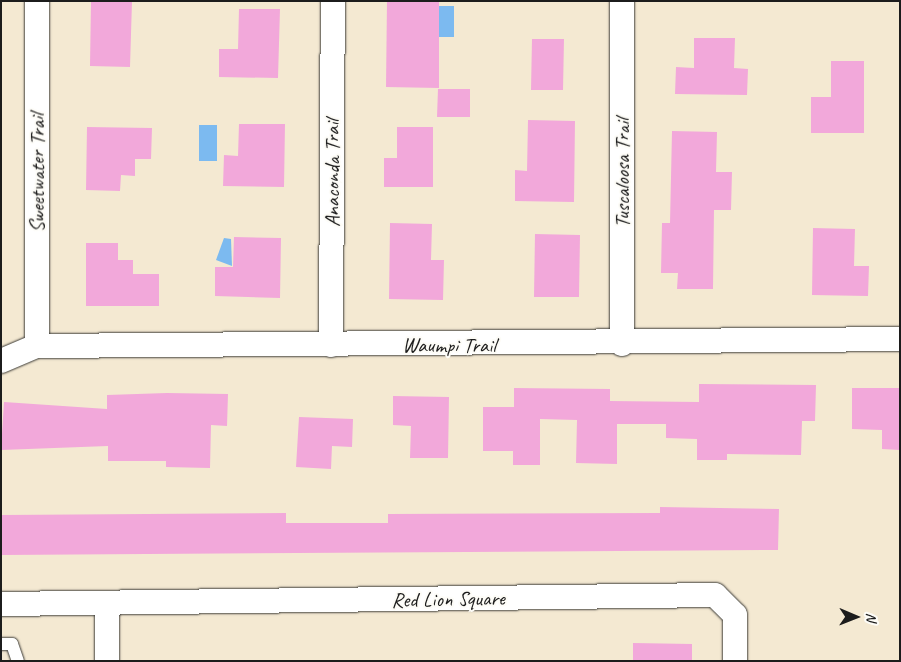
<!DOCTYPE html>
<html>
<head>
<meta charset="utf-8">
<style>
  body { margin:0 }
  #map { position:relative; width:901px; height:662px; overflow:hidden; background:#f4e9d2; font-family:Caveat,sans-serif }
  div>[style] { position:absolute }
  .water>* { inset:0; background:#7cbaf0 }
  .building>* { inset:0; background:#f2a8da }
  .roads { filter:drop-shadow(0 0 1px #3c3b37) drop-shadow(0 0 1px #3c3b37) }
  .service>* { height:12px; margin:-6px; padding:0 6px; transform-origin:6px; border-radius:6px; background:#fff }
  .minor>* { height:24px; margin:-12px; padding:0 12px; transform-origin:12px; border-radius:12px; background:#fff }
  span { translate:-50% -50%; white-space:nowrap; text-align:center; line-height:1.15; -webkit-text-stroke:4px #fdfcf7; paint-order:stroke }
  .street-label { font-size:21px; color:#1c1c1c }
  .frame { position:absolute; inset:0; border:2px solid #1c1c1c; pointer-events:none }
  .north { position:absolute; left:831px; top:592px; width:50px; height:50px; -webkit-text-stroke:4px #fdfcf7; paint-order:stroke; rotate:91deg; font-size:14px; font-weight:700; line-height:20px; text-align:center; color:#1c1c1c }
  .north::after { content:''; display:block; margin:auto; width:18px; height:22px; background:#1c1c1c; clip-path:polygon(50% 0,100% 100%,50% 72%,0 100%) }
</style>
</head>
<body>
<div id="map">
  <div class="water">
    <div style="clip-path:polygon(437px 6px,454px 6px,454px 37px,437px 37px)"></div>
    <div style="clip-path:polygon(199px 125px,217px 125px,217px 161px,199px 161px)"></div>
    <div style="clip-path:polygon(224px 238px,231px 239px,232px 266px,216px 260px)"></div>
  </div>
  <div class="building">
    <div style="clip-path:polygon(91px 1px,132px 1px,130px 67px,90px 66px)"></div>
    <div style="clip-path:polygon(387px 1px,439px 1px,439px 88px,386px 87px)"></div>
    <div style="clip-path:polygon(239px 9px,280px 9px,278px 78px,219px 77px,219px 49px,238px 49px)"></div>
    <div style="clip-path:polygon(694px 38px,735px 38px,734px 68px,748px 69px,747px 95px,675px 94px,676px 67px,694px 68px)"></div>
    <div style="clip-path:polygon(532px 39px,564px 39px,563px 90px,531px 90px)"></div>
    <div style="clip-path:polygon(831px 61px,864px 61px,864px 133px,811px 133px,811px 97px,831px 97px)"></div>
    <div style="clip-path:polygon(438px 89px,470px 89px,470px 117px,437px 117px)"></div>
    <div style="clip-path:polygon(528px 120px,575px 121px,574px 202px,515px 201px,515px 170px,527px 171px)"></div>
    <div style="clip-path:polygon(239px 124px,285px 124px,284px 187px,223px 186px,224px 155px,238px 156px)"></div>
    <div style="clip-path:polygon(87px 127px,152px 128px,151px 159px,135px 159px,135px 176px,121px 175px,120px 191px,86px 190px)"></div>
    <div style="clip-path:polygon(397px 127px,433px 127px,433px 187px,384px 187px,384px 158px,397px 158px)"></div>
    <div style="clip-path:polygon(672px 131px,717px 132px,716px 172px,732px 172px,731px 210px,714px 210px,713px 289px,677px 289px,678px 273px,661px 273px,662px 223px,670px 223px)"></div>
    <div style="clip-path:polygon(390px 223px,432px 224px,431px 260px,444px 260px,443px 300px,389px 299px)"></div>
    <div style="clip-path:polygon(813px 228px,855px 229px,854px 266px,869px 266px,868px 296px,812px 295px)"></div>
    <div style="clip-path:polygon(535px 234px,580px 235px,579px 297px,534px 297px)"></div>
    <div style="clip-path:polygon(234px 237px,281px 238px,280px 298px,215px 296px,215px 267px,233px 267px)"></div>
    <div style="clip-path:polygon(86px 243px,118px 243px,118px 260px,133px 260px,133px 274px,159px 274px,159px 306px,86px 306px)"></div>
    <div style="clip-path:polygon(699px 384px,816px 385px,815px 421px,802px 421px,801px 455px,727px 454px,727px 460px,697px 460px,697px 439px,666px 438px,666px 424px,617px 424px,617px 464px,576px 463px,577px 420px,540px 419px,540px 465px,513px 465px,513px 451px,483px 451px,483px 407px,514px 407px,514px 388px,610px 389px,610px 401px,699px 402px)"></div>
    <div style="clip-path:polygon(852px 388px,900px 388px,900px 450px,882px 449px,882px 430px,852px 429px)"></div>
    <div style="clip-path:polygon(167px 393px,228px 394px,227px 426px,211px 425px,210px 468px,166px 467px,166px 461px,108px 461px,108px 446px,1px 450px,4px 402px,107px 409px,107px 395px)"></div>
    <div style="clip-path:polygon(393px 396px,449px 397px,448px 458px,410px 458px,411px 426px,393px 425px)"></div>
    <div style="clip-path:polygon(299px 417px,353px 419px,352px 447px,332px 446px,331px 469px,296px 467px)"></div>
    <div style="clip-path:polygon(660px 507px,779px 509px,778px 550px,1px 555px,1px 515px,286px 513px,286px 523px,388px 523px,388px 514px,660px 513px)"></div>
    <div style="clip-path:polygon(633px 643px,692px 644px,692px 661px,633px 661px)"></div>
  </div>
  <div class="roads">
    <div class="service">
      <div style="left:1px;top:644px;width:11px"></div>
      <div style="left:12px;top:644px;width:18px;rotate:71deg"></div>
    </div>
    <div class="minor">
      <div style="left:37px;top:1px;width:345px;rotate:90deg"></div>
      <div style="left:622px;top:344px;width:343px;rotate:-90deg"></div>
      <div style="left:331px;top:345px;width:344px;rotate:-89.7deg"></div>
      <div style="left:1px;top:361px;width:39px;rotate:-23deg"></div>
      <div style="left:37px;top:346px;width:863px;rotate:-0.46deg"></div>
      <div style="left:1px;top:604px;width:714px;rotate:-0.72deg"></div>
      <div style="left:715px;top:595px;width:28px;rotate:45deg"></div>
      <div style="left:735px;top:615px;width:46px;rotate:90deg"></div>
      <div style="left:107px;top:604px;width:57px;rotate:90deg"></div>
    </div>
  </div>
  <div class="street-label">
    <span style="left:37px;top:173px;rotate:-90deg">Sweetwater Trail</span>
    <span style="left:332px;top:173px;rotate:-90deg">Anaconda Trail</span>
    <span style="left:622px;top:173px;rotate:-90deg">Tuscaloosa Trail</span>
    <span style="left:449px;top:345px">Waumpi Trail</span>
    <span style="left:448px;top:599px;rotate:-1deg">Red Lion Square</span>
  </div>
  <div class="frame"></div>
  <div class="north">N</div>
</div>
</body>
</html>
